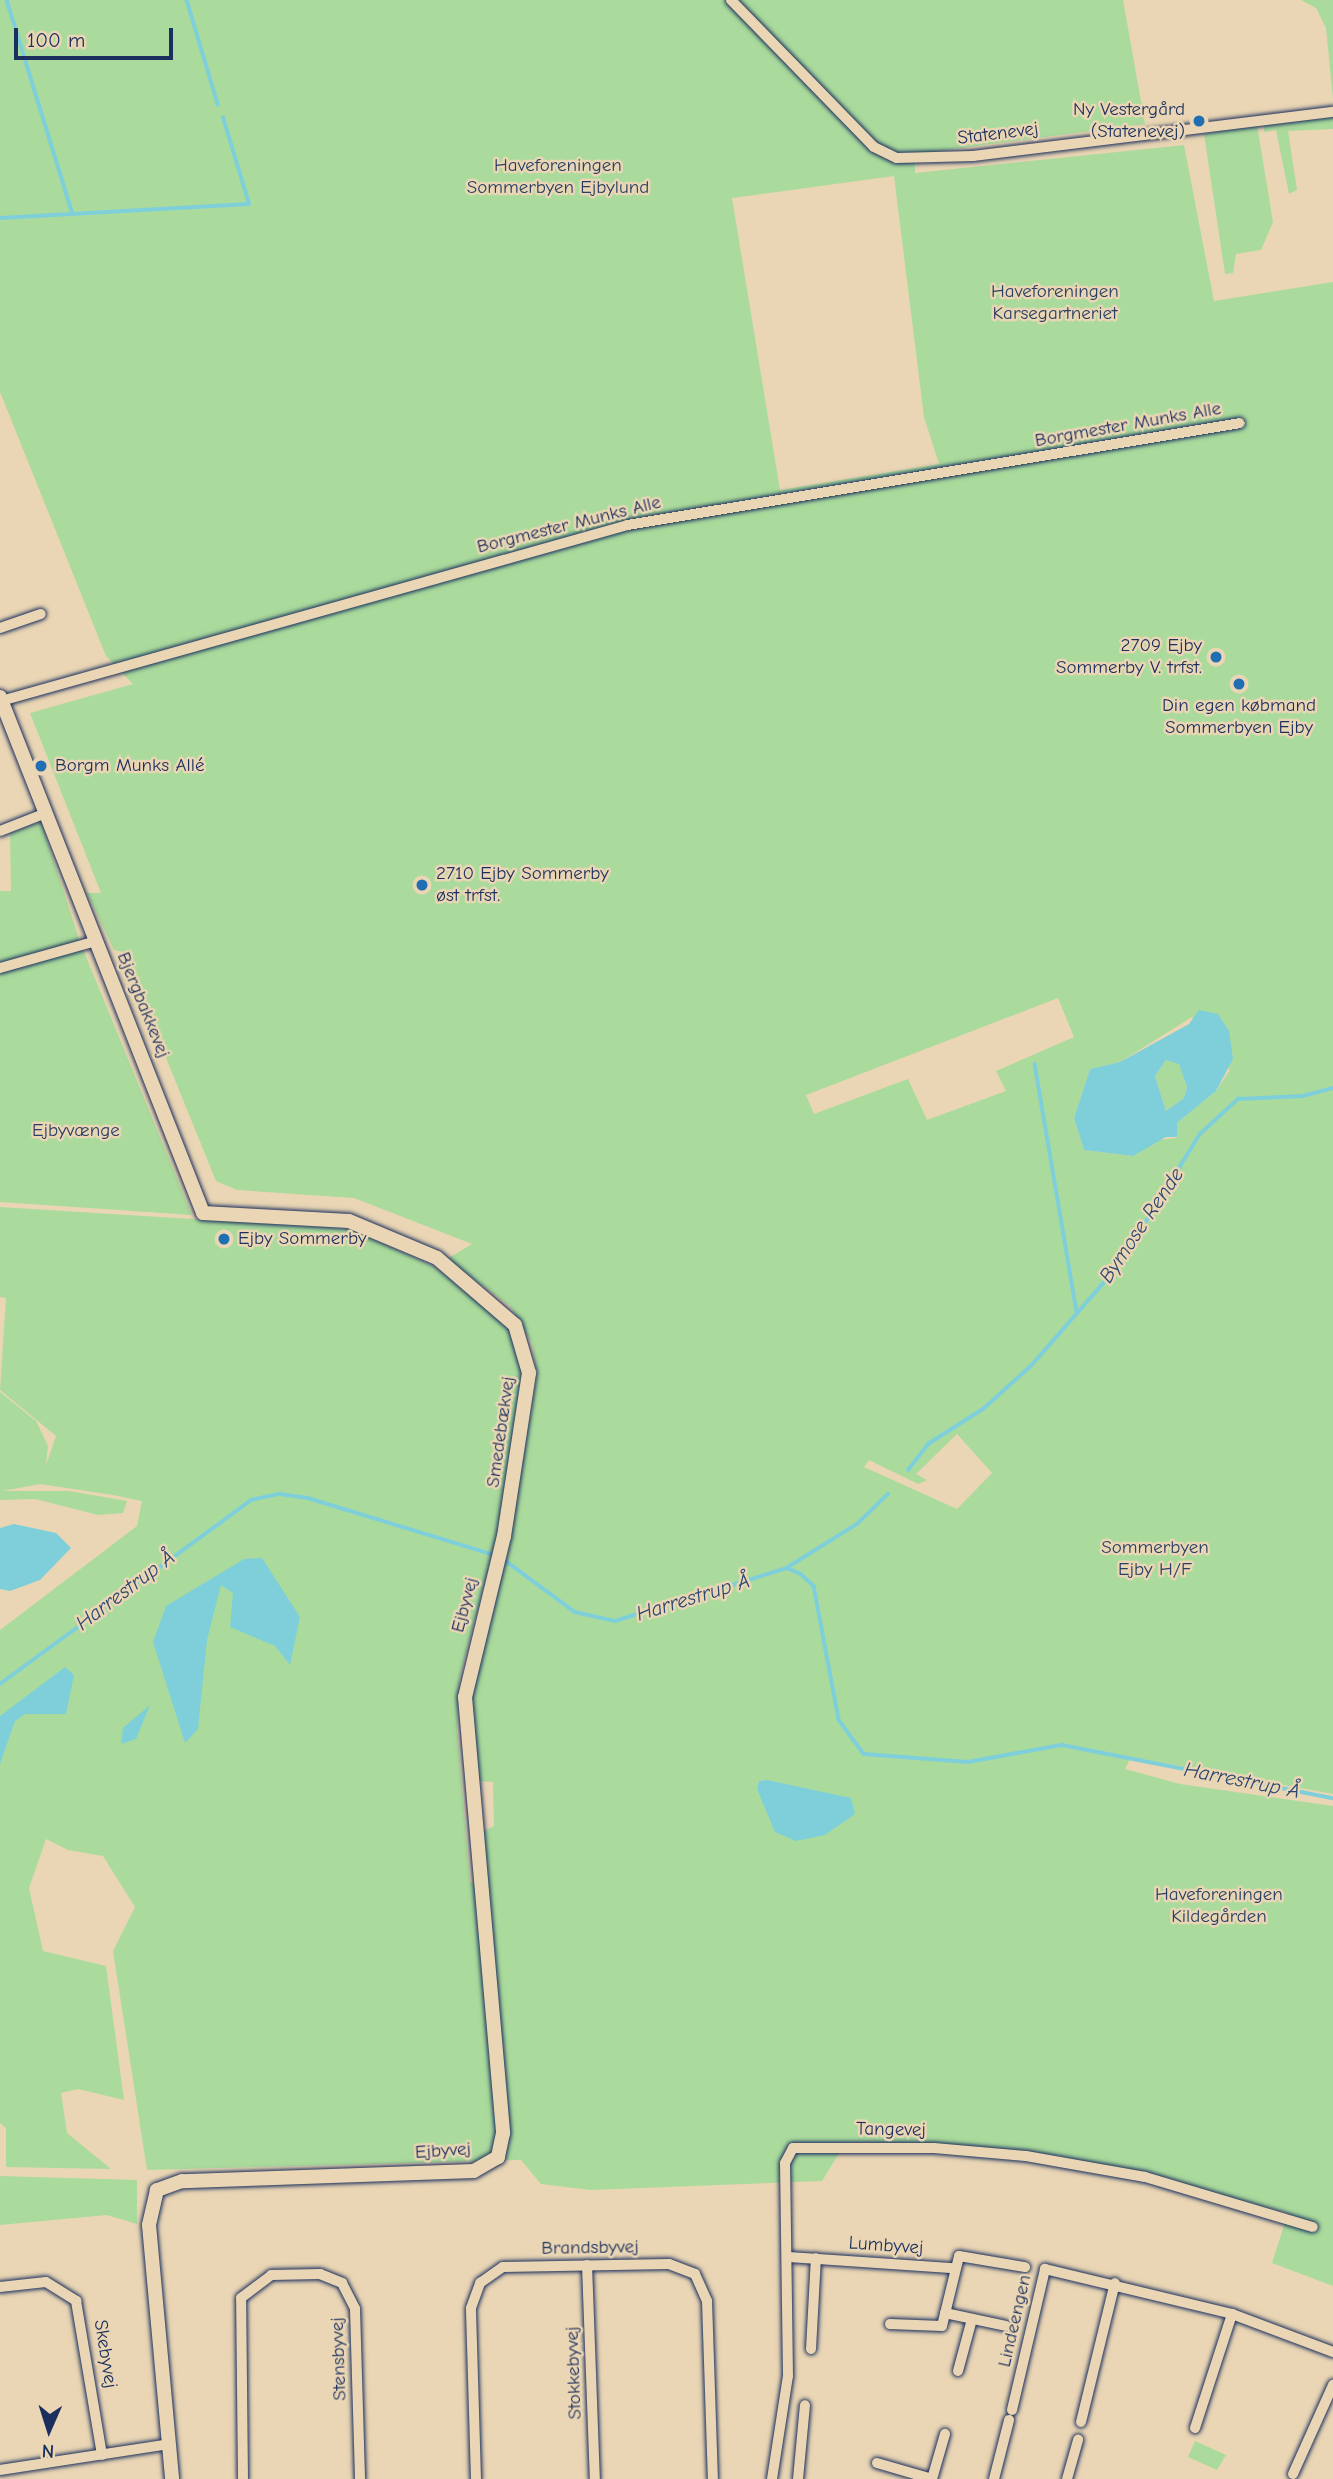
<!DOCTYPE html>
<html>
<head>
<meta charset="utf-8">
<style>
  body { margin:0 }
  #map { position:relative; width:1333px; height:2479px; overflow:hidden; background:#ead6b4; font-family:"Comic Neue",sans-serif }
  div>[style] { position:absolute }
  .green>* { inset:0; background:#aadb9c }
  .water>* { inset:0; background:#7fcfdb }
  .stream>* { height:3.5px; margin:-1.75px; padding:0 1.75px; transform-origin:1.75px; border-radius:1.75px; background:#7fcfdb }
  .roads { filter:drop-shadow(0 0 2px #1b2f5e) drop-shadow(0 0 2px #1b2f5e) }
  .street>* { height:10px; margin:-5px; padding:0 5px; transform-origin:5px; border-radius:5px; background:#ead6b4 }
  .secondary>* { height:14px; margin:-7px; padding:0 7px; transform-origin:7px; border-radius:7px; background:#ead6b4 }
  .dots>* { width:19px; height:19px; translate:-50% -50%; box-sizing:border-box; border:4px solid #ead6b4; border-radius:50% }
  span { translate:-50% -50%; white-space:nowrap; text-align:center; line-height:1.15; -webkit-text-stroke:5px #ead6b4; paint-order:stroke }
  .poi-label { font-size:19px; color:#1b2f5e }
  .right { translate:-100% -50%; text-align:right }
  .left { translate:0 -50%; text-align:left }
  .street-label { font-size:19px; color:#1b2f5e }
  .park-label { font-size:19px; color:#294064 }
  .water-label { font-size:21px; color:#2a4771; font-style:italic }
  .north { position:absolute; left:14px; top:2395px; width:70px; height:70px; -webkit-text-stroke:5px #ead6b4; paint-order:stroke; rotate:183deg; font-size:19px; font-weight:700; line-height:28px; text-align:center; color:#1b2f5e }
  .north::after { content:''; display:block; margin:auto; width:24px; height:32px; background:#1b2f5e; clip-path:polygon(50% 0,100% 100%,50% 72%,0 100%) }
  .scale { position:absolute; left:14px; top:28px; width:159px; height:32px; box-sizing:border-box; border:4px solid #1b2f5e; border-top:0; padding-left:9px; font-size:21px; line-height:24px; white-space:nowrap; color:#1b2f5e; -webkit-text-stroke:5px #ead6b4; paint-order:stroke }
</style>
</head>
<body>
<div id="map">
  <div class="green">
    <div style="clip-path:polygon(evenodd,0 0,1123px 0,1145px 124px,915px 154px,915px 173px,1184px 145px,1214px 301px,1333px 282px,1333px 1794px,1131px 1757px,1125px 1769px,1180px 1784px,1333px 1806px,1333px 2286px,1272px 2263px,1288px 2213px,1122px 2168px,912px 2143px,846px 2142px,822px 2181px,590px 2190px,541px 2184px,521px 2160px,147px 2170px,113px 1951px,135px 1907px,103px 1856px,68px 1850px,46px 1839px,29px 1888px,43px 1951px,106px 1966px,124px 2100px,78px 2089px,61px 2093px,67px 2133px,111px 2169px,6px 2167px,6px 2128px,0 2123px,0 1630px,137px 1526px,142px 1501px,113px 1495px,40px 1484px,3px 1491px,69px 1491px,127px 1501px,123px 1513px,98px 1515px,35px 1499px,0 1500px,0 1392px,36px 1421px,48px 1446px,46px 1465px,56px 1436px,0 1390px,6px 1298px,0 1297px,0 1207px,350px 1229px,435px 1267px,508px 1325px,523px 1375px,500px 1525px,459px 1680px,457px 1729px,470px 1882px,481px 1886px,482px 1832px,494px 1826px,493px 1782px,477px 1781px,472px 1696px,507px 1553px,537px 1374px,532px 1343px,510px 1306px,447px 1259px,472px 1244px,354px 1198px,237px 1190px,216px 1181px,123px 952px,114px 950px,87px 893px,101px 893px,30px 713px,133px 684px,106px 656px,0 392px,0 0,894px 176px,924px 417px,939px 464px,780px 490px,732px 198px,894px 176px,0 0,1058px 998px,1074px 1037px,996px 1071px,1006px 1091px,927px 1120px,908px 1079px,814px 1114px,806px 1095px,1058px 998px,0 0,1192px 1017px,1230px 1070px,1216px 1091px,1177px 1123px,1177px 1138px,1157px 1140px,1133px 1156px,1084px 1150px,1074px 1118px,1090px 1069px,1120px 1062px,1192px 1017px,0 0,957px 1434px,992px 1473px,957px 1509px,864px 1467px,869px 1460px,918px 1484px,927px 1480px,916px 1474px,957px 1434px)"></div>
    <div style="clip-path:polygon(1301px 0,1333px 0,1333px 99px,1326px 28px,1316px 8px)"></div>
    <div style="clip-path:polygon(1333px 117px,1333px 129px,1288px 131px,1297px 190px,1289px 194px,1276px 130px,1264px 132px,1264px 125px)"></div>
    <div style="clip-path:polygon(1257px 125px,1273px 222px,1261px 250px,1236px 254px,1233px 273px,1225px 274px,1204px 134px)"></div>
    <div style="clip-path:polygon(41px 822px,80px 942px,192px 1215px,0 1202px,0 891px,11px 891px,10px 833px)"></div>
    <div style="clip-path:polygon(1166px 1060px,1179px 1063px,1187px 1087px,1184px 1098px,1166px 1111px,1155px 1076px)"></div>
    <div style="clip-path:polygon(0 2176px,137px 2180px,137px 2224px,107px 2215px,0 2225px)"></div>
    <div style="clip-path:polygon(1195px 2441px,1226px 2455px,1217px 2470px,1188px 2457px)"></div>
  </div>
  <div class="water">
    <div style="clip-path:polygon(evenodd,1199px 1010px,1218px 1014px,1229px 1031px,1233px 1059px,1216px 1091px,1177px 1123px,1177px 1137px,1166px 1137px,1133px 1156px,1084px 1150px,1074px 1118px,1090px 1069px,1120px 1062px,1189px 1024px,1199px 1010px,1166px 1060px,1179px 1064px,1187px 1087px,1184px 1098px,1166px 1111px,1155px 1076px,1166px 1060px)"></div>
    <div style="clip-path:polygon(14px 1524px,56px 1533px,71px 1548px,40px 1580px,10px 1591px,0 1589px,0 1528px)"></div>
    <div style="clip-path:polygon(262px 1558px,300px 1617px,290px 1665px,275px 1646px,230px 1627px,233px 1593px,221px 1585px,207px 1640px,198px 1729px,185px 1743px,153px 1642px,166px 1606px,244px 1559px)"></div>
    <div style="clip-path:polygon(65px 1667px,74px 1675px,66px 1714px,25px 1714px,15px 1721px,0 1764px,0 1716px)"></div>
    <div style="clip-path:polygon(150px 1705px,136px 1739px,121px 1744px,123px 1728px)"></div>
    <div style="clip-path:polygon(767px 1780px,851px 1798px,855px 1814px,825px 1835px,796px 1841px,775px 1832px,757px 1789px,759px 1781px)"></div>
  </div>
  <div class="stream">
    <div style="left:7px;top:0;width:224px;rotate:72.9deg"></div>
    <div style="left:187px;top:0;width:109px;rotate:73.4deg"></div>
    <div style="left:0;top:218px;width:249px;rotate:-3.2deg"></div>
    <div style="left:249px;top:204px;width:90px;rotate:-106.8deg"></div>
    <div style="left:1035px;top:1064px;width:252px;rotate:80.4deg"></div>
    <div style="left:908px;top:1470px;width:33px;rotate:-52deg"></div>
    <div style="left:928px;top:1444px;width:65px;rotate:-32.5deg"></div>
    <div style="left:983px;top:1409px;width:64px;rotate:-41.9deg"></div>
    <div style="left:1031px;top:1366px;width:134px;rotate:-48.9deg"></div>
    <div style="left:1119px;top:1265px;width:154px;rotate:-58.3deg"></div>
    <div style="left:1200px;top:1134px;width:52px;rotate:-42.6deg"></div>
    <div style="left:1238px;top:1099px;width:65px;rotate:-2.6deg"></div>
    <div style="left:1303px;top:1096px;width:31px;rotate:-15deg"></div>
    <div style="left:502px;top:1558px;width:91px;rotate:36.5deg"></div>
    <div style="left:575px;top:1612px;width:41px;rotate:12.7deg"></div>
    <div style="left:615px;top:1621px;width:180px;rotate:-17.1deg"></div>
    <div style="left:787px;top:1568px;width:15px;rotate:23deg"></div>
    <div style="left:801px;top:1574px;width:18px;rotate:43deg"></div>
    <div style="left:814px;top:1586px;width:136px;rotate:79.4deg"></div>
    <div style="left:839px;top:1720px;width:42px;rotate:53.7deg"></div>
    <div style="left:864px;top:1754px;width:104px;rotate:4.4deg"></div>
    <div style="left:968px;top:1762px;width:96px;rotate:-10.3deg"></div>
    <div style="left:1062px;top:1745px;width:276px;rotate:11.1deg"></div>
    <div style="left:788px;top:1567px;width:81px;rotate:-31.9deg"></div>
    <div style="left:857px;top:1524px;width:43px;rotate:-44.1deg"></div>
    <div style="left:0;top:1684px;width:311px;rotate:-36.2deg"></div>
    <div style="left:251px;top:1500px;width:30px;rotate:-12deg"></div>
    <div style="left:280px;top:1494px;width:28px;rotate:8deg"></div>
    <div style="left:308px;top:1498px;width:195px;rotate:17deg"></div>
  </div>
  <div class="roads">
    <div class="street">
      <div style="left:731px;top:0;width:205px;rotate:45.8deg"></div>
      <div style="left:874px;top:147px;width:25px;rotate:26deg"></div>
      <div style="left:897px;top:158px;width:76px;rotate:-1.5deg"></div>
      <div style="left:973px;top:156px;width:363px;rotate:-7deg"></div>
      <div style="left:0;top:628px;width:43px;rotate:-18.9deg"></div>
      <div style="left:1px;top:701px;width:651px;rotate:-15.68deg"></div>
      <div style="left:628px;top:525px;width:620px;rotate:-9.46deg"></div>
      <div style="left:0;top:831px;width:49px;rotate:-21.4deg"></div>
      <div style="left:0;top:968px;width:100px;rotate:-15.7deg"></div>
      <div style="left:790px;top:2257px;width:163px;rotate:3.9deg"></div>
      <div style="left:587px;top:2265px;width:214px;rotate:87.9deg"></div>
      <div style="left:0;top:2287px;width:46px;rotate:-6.2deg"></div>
      <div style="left:46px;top:2282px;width:36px;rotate:32deg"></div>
      <div style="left:76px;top:2301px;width:156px;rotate:80.4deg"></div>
      <div style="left:945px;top:2313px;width:62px;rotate:12deg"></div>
      <div style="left:890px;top:2324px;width:52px;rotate:2.2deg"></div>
      <div style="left:942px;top:2326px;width:72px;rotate:-76.3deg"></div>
      <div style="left:959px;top:2256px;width:67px;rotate:9.5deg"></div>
      <div style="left:811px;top:2349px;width:91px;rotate:-86.9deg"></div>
      <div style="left:958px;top:2371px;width:54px;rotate:-74.9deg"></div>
      <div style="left:1012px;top:2410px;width:145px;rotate:-76.8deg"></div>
      <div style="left:1045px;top:2269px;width:192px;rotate:13.5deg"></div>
      <div style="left:1232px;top:2314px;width:108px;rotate:20.6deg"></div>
      <div style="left:1081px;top:2422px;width:143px;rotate:-76.3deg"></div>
      <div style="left:1195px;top:2428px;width:120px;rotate:-72deg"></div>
      <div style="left:877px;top:2463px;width:57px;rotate:16.2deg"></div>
      <div style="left:0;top:2470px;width:171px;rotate:-8.7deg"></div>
      <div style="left:1293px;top:2474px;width:98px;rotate:-65.8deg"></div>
      <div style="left:243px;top:2479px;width:181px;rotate:-90.6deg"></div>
      <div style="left:241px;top:2298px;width:38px;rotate:-37deg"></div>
      <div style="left:271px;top:2275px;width:49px;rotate:-1.2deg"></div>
      <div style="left:320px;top:2274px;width:24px;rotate:22deg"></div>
      <div style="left:342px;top:2283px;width:29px;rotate:63deg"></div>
      <div style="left:355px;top:2309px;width:170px;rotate:88.3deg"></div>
      <div style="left:476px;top:2479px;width:171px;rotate:-91.7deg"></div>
      <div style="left:471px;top:2308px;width:27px;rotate:-70deg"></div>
      <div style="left:480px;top:2283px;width:28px;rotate:-35deg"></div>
      <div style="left:503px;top:2267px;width:166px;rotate:-1deg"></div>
      <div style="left:669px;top:2264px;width:28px;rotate:21deg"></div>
      <div style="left:695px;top:2274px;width:30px;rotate:66deg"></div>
      <div style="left:707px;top:2301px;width:178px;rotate:88.1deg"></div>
      <div style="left:772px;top:2479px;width:104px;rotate:-81.2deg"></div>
      <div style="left:788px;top:2376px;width:213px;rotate:-90.8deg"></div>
      <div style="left:785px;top:2163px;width:17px;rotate:-62deg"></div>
      <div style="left:793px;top:2148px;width:141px"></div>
      <div style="left:934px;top:2148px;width:92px;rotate:5deg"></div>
      <div style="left:1026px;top:2156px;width:121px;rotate:10deg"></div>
      <div style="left:1145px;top:2177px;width:175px;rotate:16.6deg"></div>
      <div style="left:798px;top:2479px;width:74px;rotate:-84.6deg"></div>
      <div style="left:932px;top:2479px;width:47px;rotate:-73.9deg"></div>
      <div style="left:994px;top:2479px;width:61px;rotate:-75.7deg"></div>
      <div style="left:1067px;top:2479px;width:41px;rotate:-74.2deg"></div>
    </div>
    <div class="secondary">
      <div style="left:0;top:697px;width:554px;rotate:68.52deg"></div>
      <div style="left:203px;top:1213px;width:146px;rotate:3.1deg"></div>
      <div style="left:349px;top:1221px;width:95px;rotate:22.8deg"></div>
      <div style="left:437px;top:1258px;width:103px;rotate:40.7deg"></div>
      <div style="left:515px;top:1325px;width:50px;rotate:73.7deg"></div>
      <div style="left:529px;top:1373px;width:165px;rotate:98.7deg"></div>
      <div style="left:504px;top:1536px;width:166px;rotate:103.6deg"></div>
      <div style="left:465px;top:1697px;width:438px;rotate:85deg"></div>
      <div style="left:503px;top:2133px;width:25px;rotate:102deg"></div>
      <div style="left:498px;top:2157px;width:28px;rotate:150deg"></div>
      <div style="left:474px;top:2171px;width:292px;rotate:178deg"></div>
      <div style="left:182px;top:2181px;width:27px;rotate:160deg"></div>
      <div style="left:157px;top:2190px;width:36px;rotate:103deg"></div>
      <div style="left:149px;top:2225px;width:255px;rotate:84.8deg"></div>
    </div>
  </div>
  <div class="dots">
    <div style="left:1199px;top:121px;background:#1f6fb2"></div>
    <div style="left:1216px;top:657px;background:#1f6fb2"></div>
    <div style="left:1239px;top:684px;background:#1f6fb2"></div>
    <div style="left:41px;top:766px;background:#1f6fb2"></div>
    <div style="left:422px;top:885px;background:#1f6fb2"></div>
    <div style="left:224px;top:1239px;background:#1f6fb2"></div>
  </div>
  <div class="poi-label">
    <span class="right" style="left:1185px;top:121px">Ny Vestergård<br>(Statenevej)</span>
    <span class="right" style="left:1202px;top:657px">2709 Ejby<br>Sommerby V. trfst.</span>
    <span style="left:1239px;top:717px">Din egen købmand<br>Sommerbyen Ejby</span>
    <span class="left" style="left:55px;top:766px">Borgm Munks Allé</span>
    <span class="left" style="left:436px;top:885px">2710 Ejby Sommerby<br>øst trfst.</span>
    <span class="left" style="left:238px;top:1239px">Ejby Sommerby</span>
  </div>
  <div class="street-label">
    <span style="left:998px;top:134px;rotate:-7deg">Statenevej</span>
    <span style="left:1128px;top:425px;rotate:-10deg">Borgmester Munks Alle</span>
    <span style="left:569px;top:525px;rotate:-14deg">Borgmester Munks Alle</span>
    <span style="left:143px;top:1005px;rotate:68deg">Bjergbakkevej</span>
    <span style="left:501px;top:1432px;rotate:-82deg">Smedebækvej</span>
    <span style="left:465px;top:1605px;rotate:-75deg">Ejbyvej</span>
    <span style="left:891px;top:2130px;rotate:1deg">Tangevej</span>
    <span style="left:443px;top:2151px;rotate:-4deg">Ejbyvej</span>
    <span style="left:886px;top:2246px;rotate:4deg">Lumbyvej</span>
    <span style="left:590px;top:2248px;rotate:-1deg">Brandsbyvej</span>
    <span style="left:1015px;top:2321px;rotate:-77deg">Lindeengen</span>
    <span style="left:105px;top:2354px;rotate:81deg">Skebyvej</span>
    <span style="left:339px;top:2359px;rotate:-92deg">Stensbyvej</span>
    <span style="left:574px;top:2373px;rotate:-92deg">Stokkebyvej</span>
  </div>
  <div class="park-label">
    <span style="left:558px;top:177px">Haveforeningen<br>Sommerbyen Ejbylund</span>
    <span style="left:1055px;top:303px">Haveforeningen<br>Karsegartneriet</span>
    <span style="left:76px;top:1131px">Ejbyvænge</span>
    <span style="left:1155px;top:1559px">Sommerbyen<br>Ejby H/F</span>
    <span style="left:1219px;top:1906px">Haveforeningen<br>Kildegården</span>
  </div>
  <div class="water-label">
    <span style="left:1141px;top:1225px;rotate:-56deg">Bymose Rende</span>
    <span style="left:125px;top:1590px;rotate:-37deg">Harrestrup Å</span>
    <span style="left:693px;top:1597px;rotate:-17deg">Harrestrup Å</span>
    <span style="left:1242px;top:1780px;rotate:11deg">Harrestrup Å</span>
  </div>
  <div class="north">N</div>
  <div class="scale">100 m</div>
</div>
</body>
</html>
